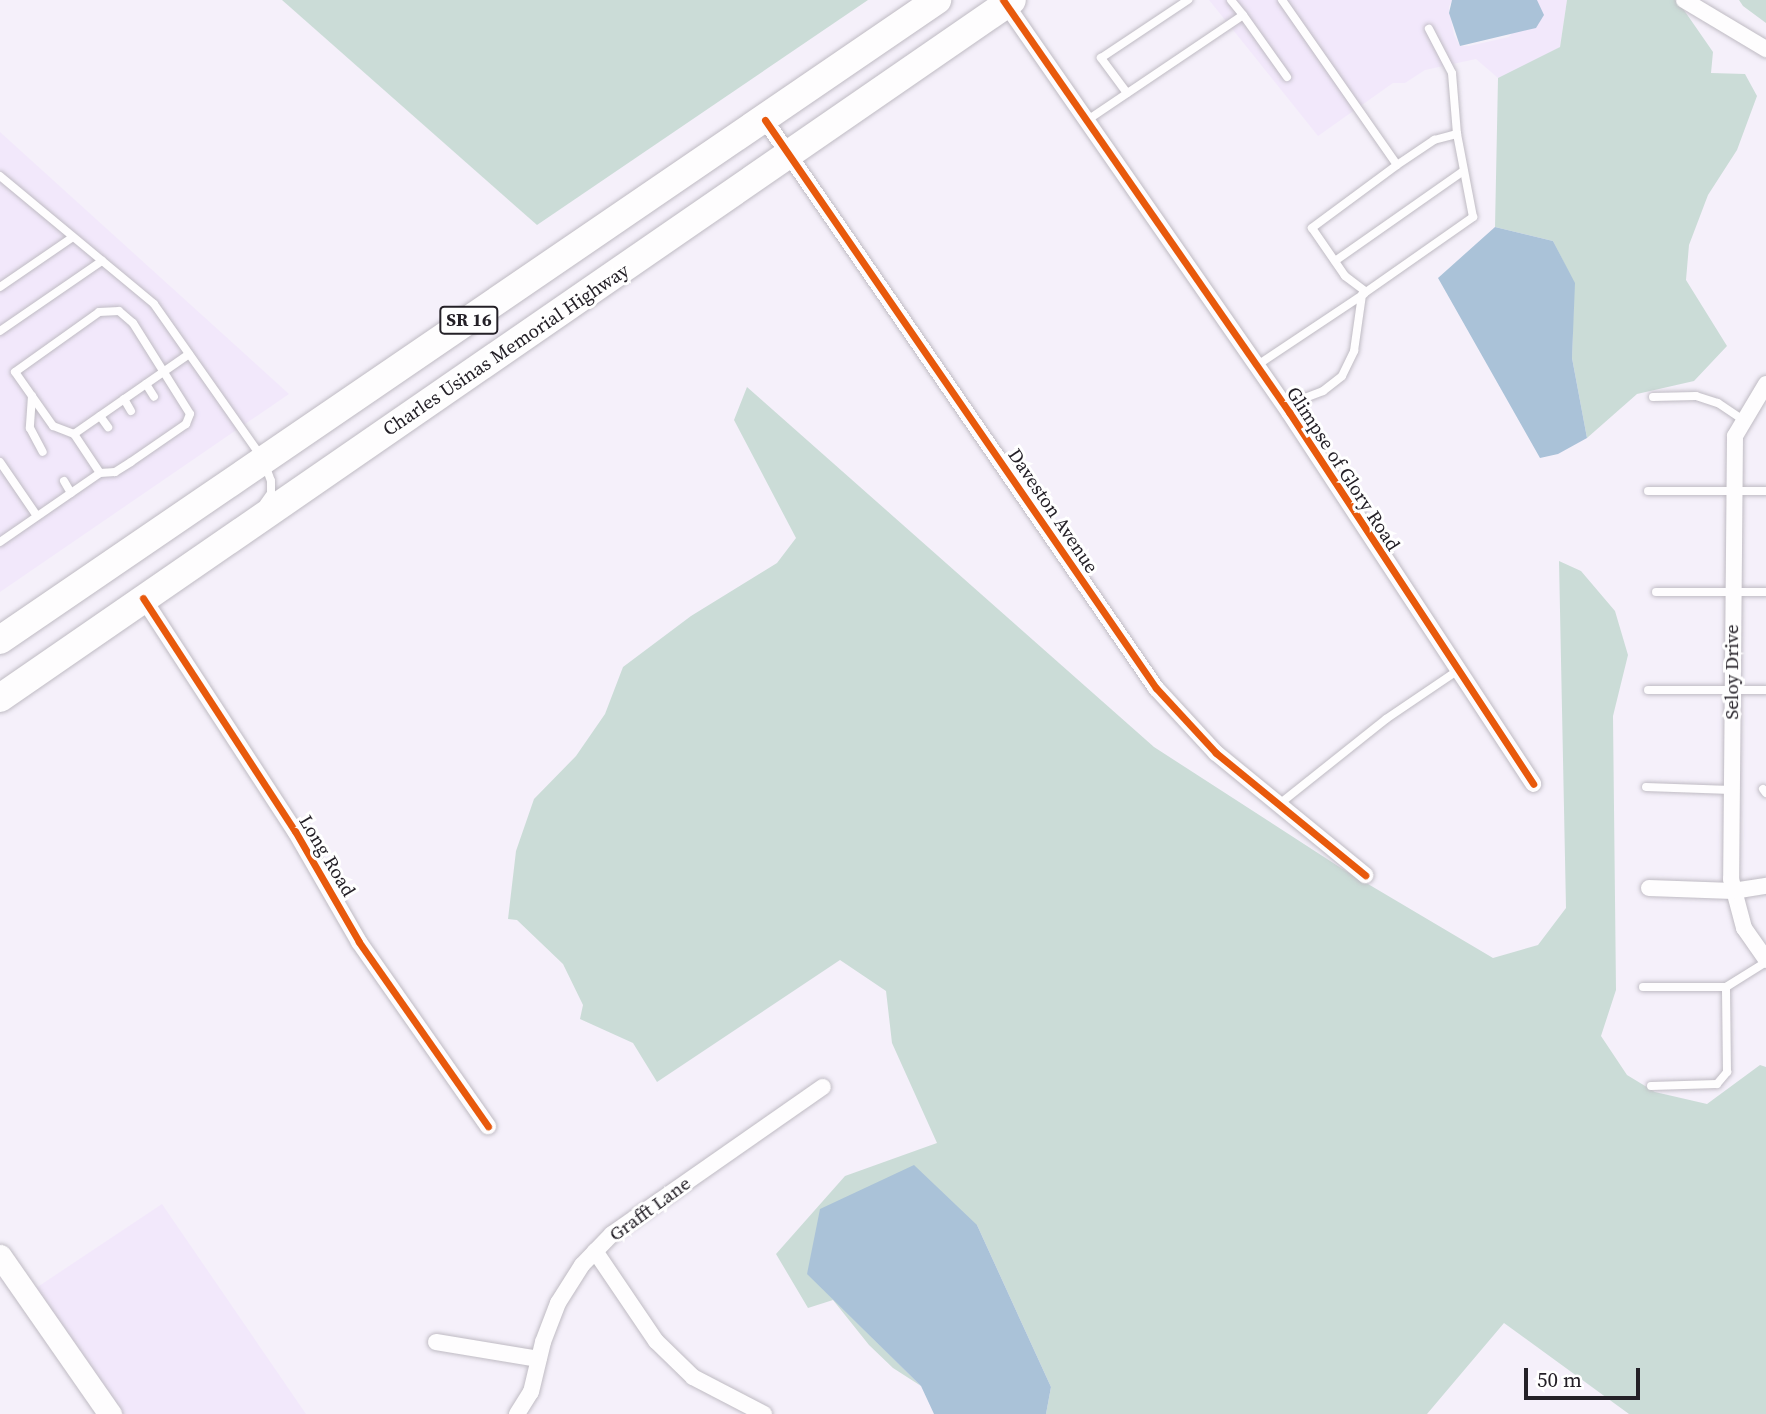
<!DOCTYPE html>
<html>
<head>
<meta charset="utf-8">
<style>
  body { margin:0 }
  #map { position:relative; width:1766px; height:1414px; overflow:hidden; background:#f5f0fa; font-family:"Source Serif 4",serif }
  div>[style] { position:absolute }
  .built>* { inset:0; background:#f2e8fb }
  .green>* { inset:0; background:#cbdcd7 }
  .water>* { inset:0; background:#aac2d8 }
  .roads { filter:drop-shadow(0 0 2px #bfbbc3) drop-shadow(0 0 2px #bfbbc3) }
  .lane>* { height:8px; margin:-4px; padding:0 4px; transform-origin:4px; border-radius:4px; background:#fefdfe }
  .street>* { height:16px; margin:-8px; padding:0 8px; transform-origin:8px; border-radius:8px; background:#fefdfe }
  .secondary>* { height:23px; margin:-11.5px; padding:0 11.5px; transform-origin:11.5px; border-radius:11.5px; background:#fefdfe }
  .highway>* { height:28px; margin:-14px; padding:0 14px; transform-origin:14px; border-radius:14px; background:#fefdfe }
  .cycleway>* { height:7px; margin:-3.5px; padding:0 3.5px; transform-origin:3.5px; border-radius:3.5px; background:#e8590c }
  span { translate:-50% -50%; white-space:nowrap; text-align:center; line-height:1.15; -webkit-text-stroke:6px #fff; paint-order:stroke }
  .shield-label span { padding:2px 5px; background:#fff; border:2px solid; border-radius:5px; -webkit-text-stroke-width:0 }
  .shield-label { font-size:18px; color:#242027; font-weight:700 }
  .street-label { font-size:19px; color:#242027 }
  .scale { position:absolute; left:1524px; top:1368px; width:116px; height:32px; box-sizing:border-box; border:4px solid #242027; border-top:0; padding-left:9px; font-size:21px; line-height:24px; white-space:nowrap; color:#242027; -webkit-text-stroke:5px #fff; paint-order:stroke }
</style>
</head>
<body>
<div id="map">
  <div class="built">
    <div style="clip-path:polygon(1209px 0,1452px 0,1449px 7px,1454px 35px,1460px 46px,1469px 46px,1509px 37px,1537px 0,1567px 0,1560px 47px,1520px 70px,1498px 78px,1476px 59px,1425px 70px,1405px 83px,1393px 83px,1318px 136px)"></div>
    <div style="clip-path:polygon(0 132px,289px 394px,0 592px)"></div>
    <div style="clip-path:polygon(162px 1204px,306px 1414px,120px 1414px,33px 1290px)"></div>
  </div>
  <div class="green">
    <div style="clip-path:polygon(282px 0,868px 0,537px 225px)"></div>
    <div style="clip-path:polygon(1567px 0,1677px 0,1713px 52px,1711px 73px,1745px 74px,1757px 96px,1737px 150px,1708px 195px,1689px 245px,1686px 280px,1727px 346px,1694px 381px,1637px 394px,1587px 438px,1572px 358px,1574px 283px,1553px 241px,1495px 227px,1498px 78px,1560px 47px)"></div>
    <div style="clip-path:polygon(1739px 0,1766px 0,1766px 23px,1743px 6px)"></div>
    <div style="clip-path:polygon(747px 387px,1154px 747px,1341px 868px,1493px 958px,1538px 945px,1566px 908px,1559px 561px,1581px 571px,1615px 611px,1628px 655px,1613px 716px,1616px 990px,1601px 1036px,1627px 1075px,1655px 1092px,1707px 1104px,1760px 1065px,1766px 1067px,1766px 1414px,1629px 1414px,1504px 1323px,1427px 1414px,1046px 1414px,1051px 1387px,977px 1225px,807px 1273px,921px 1386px,893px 1368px,869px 1345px,833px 1300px,808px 1308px,776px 1254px,845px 1176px,937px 1143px,892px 1043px,886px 991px,840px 960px,657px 1082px,633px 1043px,580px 1019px,583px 1005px,563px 964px,517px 920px,508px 919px,516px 851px,534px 799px,576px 756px,605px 714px,623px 667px,691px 616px,777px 563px,796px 538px,734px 420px)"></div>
  </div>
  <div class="water">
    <div style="clip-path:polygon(1452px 0,1537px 0,1544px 15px,1536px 28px,1460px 46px,1449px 13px)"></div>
    <div style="clip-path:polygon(1495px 227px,1553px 241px,1575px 283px,1572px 358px,1587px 438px,1558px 454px,1540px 458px,1438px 278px)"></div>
    <div style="clip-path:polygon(914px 1165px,977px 1225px,1051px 1387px,1046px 1414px,934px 1414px,921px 1386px,807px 1274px,820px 1209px)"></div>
  </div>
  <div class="roads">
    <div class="lane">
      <div style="left:1282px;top:0;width:201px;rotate:55.1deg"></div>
      <div style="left:1397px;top:165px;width:45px;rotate:-34deg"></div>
      <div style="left:1434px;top:140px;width:24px;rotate:-15deg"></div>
      <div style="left:1457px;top:134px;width:61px;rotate:-94.7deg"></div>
      <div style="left:1452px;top:73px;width:50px;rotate:-117.6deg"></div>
      <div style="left:1243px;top:15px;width:76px;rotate:54.6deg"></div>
      <div style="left:1127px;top:93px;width:44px;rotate:-126.6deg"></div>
      <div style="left:1101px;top:58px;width:105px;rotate:-33.7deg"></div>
      <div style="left:1086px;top:121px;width:189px;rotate:-34deg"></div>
      <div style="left:1243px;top:15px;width:19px;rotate:-129deg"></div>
      <div style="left:1397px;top:165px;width:106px;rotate:143.5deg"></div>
      <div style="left:1312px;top:228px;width:58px;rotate:55.5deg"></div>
      <div style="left:1345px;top:276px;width:26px;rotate:37deg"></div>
      <div style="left:1366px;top:292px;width:131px;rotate:-35deg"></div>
      <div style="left:1473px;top:217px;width:85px;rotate:-100.9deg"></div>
      <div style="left:0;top:176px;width:200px;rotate:39.7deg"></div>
      <div style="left:154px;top:304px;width:189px;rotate:54.9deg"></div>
      <div style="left:263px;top:459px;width:23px;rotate:70deg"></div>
      <div style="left:271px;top:481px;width:12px;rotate:90deg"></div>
      <div style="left:271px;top:493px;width:12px;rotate:125deg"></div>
      <div style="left:1335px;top:261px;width:155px;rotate:-35deg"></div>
      <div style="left:0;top:287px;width:88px;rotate:-34.4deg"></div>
      <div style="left:0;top:331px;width:124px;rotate:-34.5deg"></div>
      <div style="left:1256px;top:366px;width:130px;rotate:-33.7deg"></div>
      <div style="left:146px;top:384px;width:15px;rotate:58deg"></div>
      <div style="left:32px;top:396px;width:32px;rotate:94deg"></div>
      <div style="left:30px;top:428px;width:27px;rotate:62deg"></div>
      <div style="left:1653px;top:397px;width:43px;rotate:-1.3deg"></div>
      <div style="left:1696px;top:396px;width:23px;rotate:18deg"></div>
      <div style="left:1718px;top:403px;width:30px;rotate:34deg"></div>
      <div style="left:1280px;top:398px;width:17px;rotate:10deg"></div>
      <div style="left:1297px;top:401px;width:28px;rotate:-21deg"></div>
      <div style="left:1323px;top:391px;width:24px;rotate:-38deg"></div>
      <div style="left:1342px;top:376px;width:28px;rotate:-64deg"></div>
      <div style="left:1354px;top:351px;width:57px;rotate:-81.9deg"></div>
      <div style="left:124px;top:399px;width:14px;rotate:60deg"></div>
      <div style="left:100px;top:416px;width:14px;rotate:54deg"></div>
      <div style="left:74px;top:434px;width:22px;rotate:-159deg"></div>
      <div style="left:53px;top:426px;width:66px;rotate:-125.1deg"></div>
      <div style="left:15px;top:372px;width:103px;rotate:-35.5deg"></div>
      <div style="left:99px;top:312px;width:20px;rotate:-3deg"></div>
      <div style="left:119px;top:311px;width:18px;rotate:41deg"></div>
      <div style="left:133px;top:323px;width:107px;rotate:57.9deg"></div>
      <div style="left:190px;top:414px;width:11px;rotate:112deg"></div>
      <div style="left:186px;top:424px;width:67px;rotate:145.4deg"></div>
      <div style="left:131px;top:462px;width:19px;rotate:148deg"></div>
      <div style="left:115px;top:472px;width:15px;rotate:176deg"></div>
      <div style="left:0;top:462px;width:65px;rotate:55.6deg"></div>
      <div style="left:64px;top:481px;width:14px;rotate:60deg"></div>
      <div style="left:1648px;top:491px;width:118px"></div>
      <div style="left:0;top:542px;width:121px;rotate:-34.6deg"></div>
      <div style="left:100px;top:473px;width:47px;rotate:-123.7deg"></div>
      <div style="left:74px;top:434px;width:140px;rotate:-34.8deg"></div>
      <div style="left:1656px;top:592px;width:110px"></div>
      <div style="left:1648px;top:690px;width:118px"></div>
      <div style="left:1646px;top:787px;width:85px;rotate:2deg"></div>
      <div style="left:1763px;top:789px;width:5px;rotate:53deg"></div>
      <div style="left:1277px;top:806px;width:139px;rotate:-38.6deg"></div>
      <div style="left:1386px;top:719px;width:86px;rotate:-34.1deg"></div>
      <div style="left:1643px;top:987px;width:83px"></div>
      <div style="left:1726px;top:987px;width:47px;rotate:-32deg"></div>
      <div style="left:1651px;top:1086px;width:66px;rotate:-1.7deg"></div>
      <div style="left:1717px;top:1084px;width:16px;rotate:-50deg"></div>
      <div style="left:1727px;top:1072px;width:85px;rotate:-90.7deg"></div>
    </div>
    <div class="street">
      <div style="left:1003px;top:0;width:502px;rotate:55.23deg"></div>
      <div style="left:1289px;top:412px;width:445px;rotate:56.7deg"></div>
      <div style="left:1684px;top:0;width:96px;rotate:30.9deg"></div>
      <div style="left:765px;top:120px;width:690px;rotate:55.46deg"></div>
      <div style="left:1156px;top:688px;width:88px;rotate:47.3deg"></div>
      <div style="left:1216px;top:753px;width:193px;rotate:39.3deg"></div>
      <div style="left:1766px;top:384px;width:61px;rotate:120.8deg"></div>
      <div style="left:1735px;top:436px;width:443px;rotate:90.5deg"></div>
      <div style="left:1731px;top:879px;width:51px;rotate:75.1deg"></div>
      <div style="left:1744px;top:928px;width:39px;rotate:55deg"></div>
      <div style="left:143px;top:598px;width:278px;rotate:56.9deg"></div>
      <div style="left:295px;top:831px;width:128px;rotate:60deg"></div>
      <div style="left:359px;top:942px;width:225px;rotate:55deg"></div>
      <div style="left:1649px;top:888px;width:84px;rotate:2deg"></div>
      <div style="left:1733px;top:891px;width:33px;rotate:-9deg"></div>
      <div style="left:595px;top:1251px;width:109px;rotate:55.9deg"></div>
      <div style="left:656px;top:1341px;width:52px;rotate:44.2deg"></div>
      <div style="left:693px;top:1377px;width:80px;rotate:27.5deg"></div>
      <div style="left:436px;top:1342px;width:104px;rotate:9.4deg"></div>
      <div style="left:517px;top:1414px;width:26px;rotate:-58deg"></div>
      <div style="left:531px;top:1392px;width:51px;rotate:-76.5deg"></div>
      <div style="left:543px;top:1342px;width:42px;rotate:-69deg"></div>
      <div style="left:558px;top:1303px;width:45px;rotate:-57.7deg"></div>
      <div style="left:582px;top:1265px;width:43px;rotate:-45.9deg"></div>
      <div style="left:612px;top:1234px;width:257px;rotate:-34.9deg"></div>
    </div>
    <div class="secondary">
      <div style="left:0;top:1256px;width:193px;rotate:55.2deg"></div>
    </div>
    <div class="highway">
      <div style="left:0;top:640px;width:1135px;rotate:-34.33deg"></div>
      <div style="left:0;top:698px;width:1229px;rotate:-34.59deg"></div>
    </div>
  </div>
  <div class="cycleway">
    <div style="left:1003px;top:0;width:502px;rotate:55.23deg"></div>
    <div style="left:1289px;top:412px;width:445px;rotate:56.7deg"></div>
    <div style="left:765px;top:120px;width:690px;rotate:55.46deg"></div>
    <div style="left:1156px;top:688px;width:88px;rotate:47.3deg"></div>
    <div style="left:1216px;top:753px;width:193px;rotate:39.3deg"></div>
    <div style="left:143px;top:598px;width:278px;rotate:56.9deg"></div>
    <div style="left:295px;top:831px;width:128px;rotate:60deg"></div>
    <div style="left:359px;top:942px;width:225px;rotate:55deg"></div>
  </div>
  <div class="shield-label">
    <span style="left:469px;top:320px">SR 16</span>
  </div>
  <div class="street-label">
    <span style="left:506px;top:350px;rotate:-34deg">Charles Usinas Memorial Highway</span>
    <span style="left:1343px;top:469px;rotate:57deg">Glimpse of Glory Road</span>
    <span style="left:1053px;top:511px;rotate:56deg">Daveston Avenue</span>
    <span style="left:1732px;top:672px;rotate:-90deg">Seloy Drive</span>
    <span style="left:327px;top:856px;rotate:59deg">Long Road</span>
    <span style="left:650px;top:1209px;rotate:-36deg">Grafft Lane</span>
  </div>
  <div class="scale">50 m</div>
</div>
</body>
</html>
